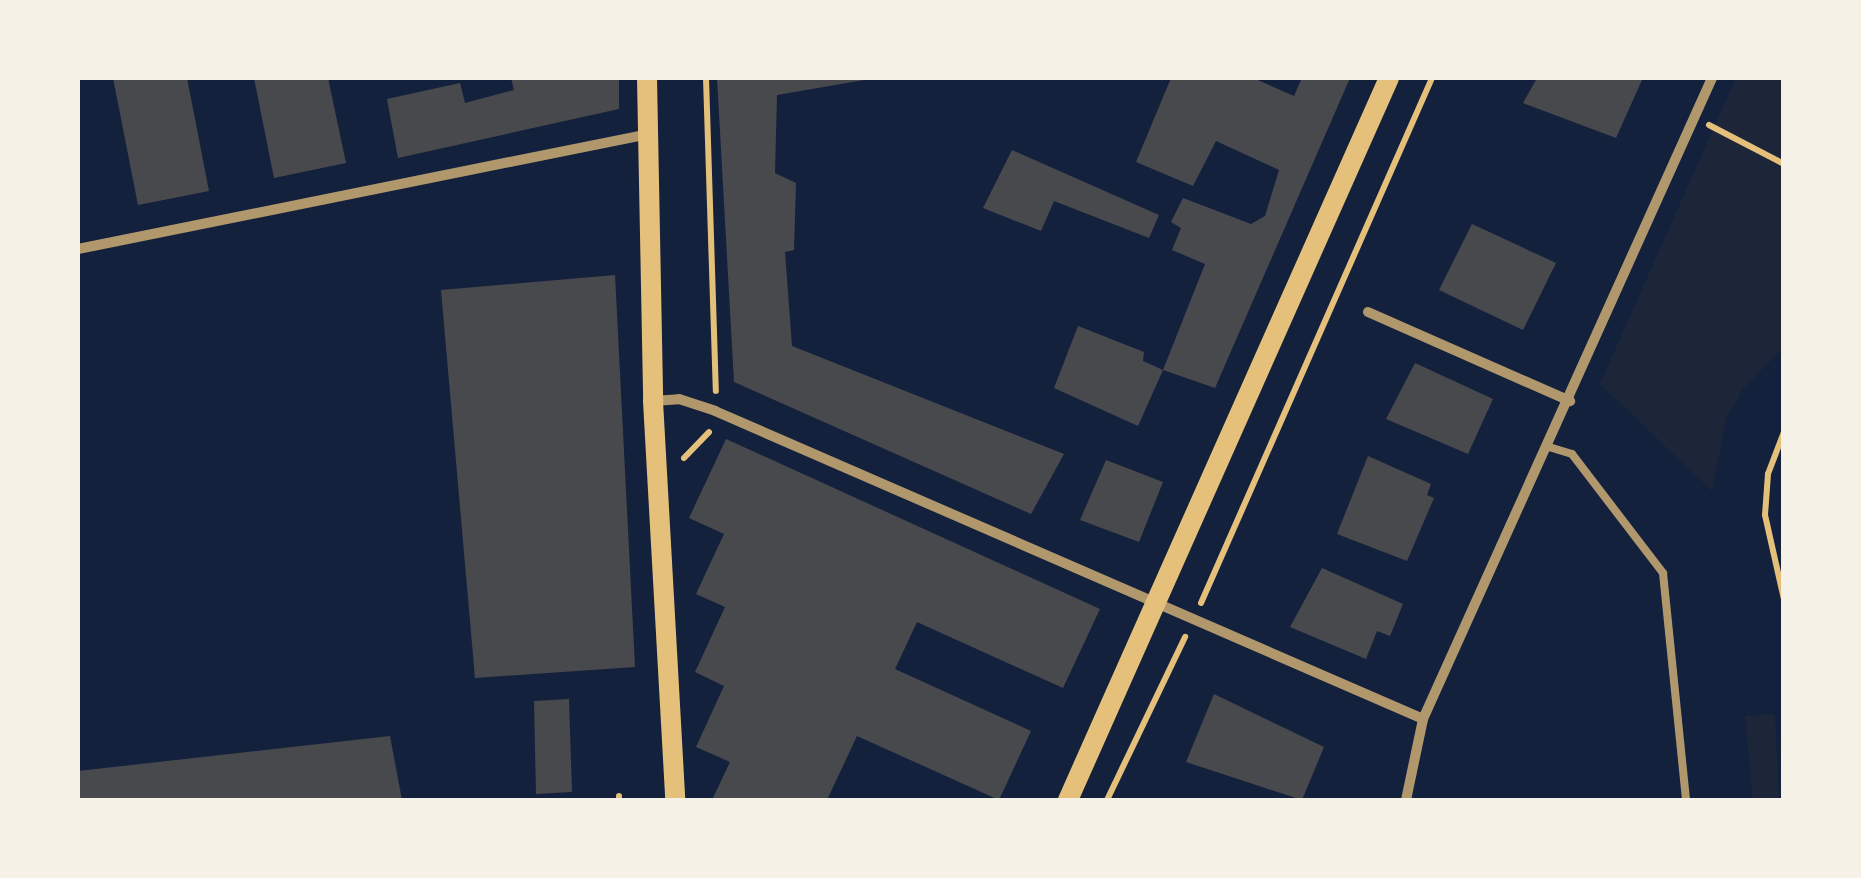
<!DOCTYPE html>
<html>
<head>
<meta charset="utf-8">
<style>
  body { margin:0 }
  #map { position:relative; width:1861px; height:878px; overflow:hidden; background:#14213d; font-family:Figtree,sans-serif }
  div>[style] { position:absolute }
  .green>* { inset:0; background:#1d2539 }
  .building>* { inset:0; background:#48494c }
  .path>* { height:6px; margin:-3px; padding:0 3px; transform-origin:3px; border-radius:3px; background:#e5c07b }
  .service>* { height:8px; margin:-4px; padding:0 4px; transform-origin:4px; border-radius:4px; background:#b1986c }
  .minor>* { height:10px; margin:-5px; padding:0 5px; transform-origin:5px; border-radius:5px; background:#b1986c }
  .secondary>* { height:20px; margin:-10px; padding:0 10px; transform-origin:10px; border-radius:10px; background:#e5c07b }
  span { translate:-50% -50%; white-space:nowrap; text-align:center; line-height:1.15; -webkit-text-stroke:10px #f6f1e7; paint-order:stroke }
  .frame { position:absolute; inset:0; border:80px solid #f6f1e7; pointer-events:none }
</style>
</head>
<body>
<div id="map">
  <div class="green">
    <div style="clip-path:polygon(1736px 78px,1783px 78px,1783px 348px,1743px 389px,1726px 419px,1712px 491px,1600px 384px)"></div>
    <div style="clip-path:polygon(1775px 714px,1779px 800px,1753px 800px,1745px 716px)"></div>
  </div>
  <div class="building">
    <div style="clip-path:polygon(113px 78px,187px 78px,209px 191px,138px 205px)"></div>
    <div style="clip-path:polygon(254px 78px,328px 78px,346px 163px,274px 178px)"></div>
    <div style="clip-path:polygon(511px 78px,619px 78px,619px 109px,398px 158px,387px 99px,460px 83px,465px 103px,514px 90px)"></div>
    <div style="clip-path:polygon(717px 78px,876px 78px,777px 95px,775px 173px,796px 183px,794px 250px,785px 252px,792px 346px,1064px 454px,1031px 514px,734px 382px)"></div>
    <div style="clip-path:polygon(1171px 78px,1253px 78px,1294px 96px,1302px 78px,1350px 78px,1215px 388px,1163px 370px,1205px 264px,1172px 250px,1181px 228px,1171px 222px,1183px 198px,1251px 224px,1265px 216px,1279px 170px,1216px 141px,1193px 186px,1136px 162px)"></div>
    <div style="clip-path:polygon(1537px 78px,1637px 78px,1642px 80px,1616px 138px,1523px 103px)"></div>
    <div style="clip-path:polygon(1012px 150px,1159px 215px,1149px 238px,1054px 201px,1041px 231px,983px 208px)"></div>
    <div style="clip-path:polygon(1472px 224px,1556px 263px,1523px 330px,1439px 290px)"></div>
    <div style="clip-path:polygon(615px 275px,635px 667px,475px 678px,441px 290px)"></div>
    <div style="clip-path:polygon(1078px 326px,1144px 352px,1143px 361px,1163px 370px,1138px 426px,1054px 388px)"></div>
    <div style="clip-path:polygon(1415px 363px,1493px 399px,1468px 454px,1386px 419px)"></div>
    <div style="clip-path:polygon(726px 439px,1100px 609px,1063px 688px,917px 622px,895px 669px,1031px 731px,999px 800px,857px 736px,827px 800px,712px 800px,730px 762px,696px 747px,724px 686px,695px 672px,725px 607px,696px 594px,724px 534px,689px 518px)"></div>
    <div style="clip-path:polygon(1368px 456px,1431px 484px,1427px 495px,1434px 498px,1407px 561px,1337px 534px)"></div>
    <div style="clip-path:polygon(1106px 460px,1163px 482px,1139px 542px,1080px 520px)"></div>
    <div style="clip-path:polygon(1322px 568px,1403px 604px,1390px 636px,1377px 631px,1366px 659px,1290px 627px)"></div>
    <div style="clip-path:polygon(1214px 694px,1324px 747px,1302px 800px,1186px 762px)"></div>
    <div style="clip-path:polygon(569px 699px,572px 792px,536px 794px,534px 701px)"></div>
    <div style="clip-path:polygon(390px 736px,402px 800px,78px 800px,78px 771px)"></div>
  </div>
  <div class="path">
    <div style="left:706px;top:78px;width:313px;rotate:88.2deg"></div>
    <div style="left:1709px;top:125px;width:85px;rotate:27.5deg"></div>
    <div style="left:1784px;top:432px;width:45px;rotate:110.9deg"></div>
    <div style="left:1768px;top:474px;width:41px;rotate:94.2deg"></div>
    <div style="left:1765px;top:515px;width:86px;rotate:77.3deg"></div>
    <div style="left:684px;top:458px;width:36px;rotate:-46deg"></div>
    <div style="left:1201px;top:603px;width:574px;rotate:-66.25deg"></div>
    <div style="left:619px;top:796px;width:4px;rotate:90deg"></div>
    <div style="left:1107px;top:800px;width:181px;rotate:-64.4deg"></div>
  </div>
  <div class="service">
    <div style="left:1549px;top:447px;width:24px;rotate:17deg"></div>
    <div style="left:1572px;top:454px;width:150px;rotate:52.6deg"></div>
    <div style="left:1663px;top:573px;width:228px;rotate:84.2deg"></div>
  </div>
  <div class="minor">
    <div style="left:78px;top:249px;width:582px;rotate:-11.39deg"></div>
    <div style="left:1368px;top:312px;width:221px;rotate:23.8deg"></div>
    <div style="left:653px;top:401px;width:26px;rotate:-4deg"></div>
    <div style="left:679px;top:399px;width:38px;rotate:18deg"></div>
    <div style="left:715px;top:411px;width:772px;rotate:23.51deg"></div>
    <div style="left:1406px;top:800px;width:83px;rotate:-78.1deg"></div>
    <div style="left:1423px;top:719px;width:703px;rotate:-65.73deg"></div>
  </div>
  <div class="secondary">
    <div style="left:647px;top:78px;width:323px;rotate:88.9deg"></div>
    <div style="left:653px;top:401px;width:400px;rotate:86.8deg"></div>
    <div style="left:1068px;top:800px;width:790px;rotate:-66.03deg"></div>
  </div>
  <div class="frame"></div>
</div>
</body>
</html>
